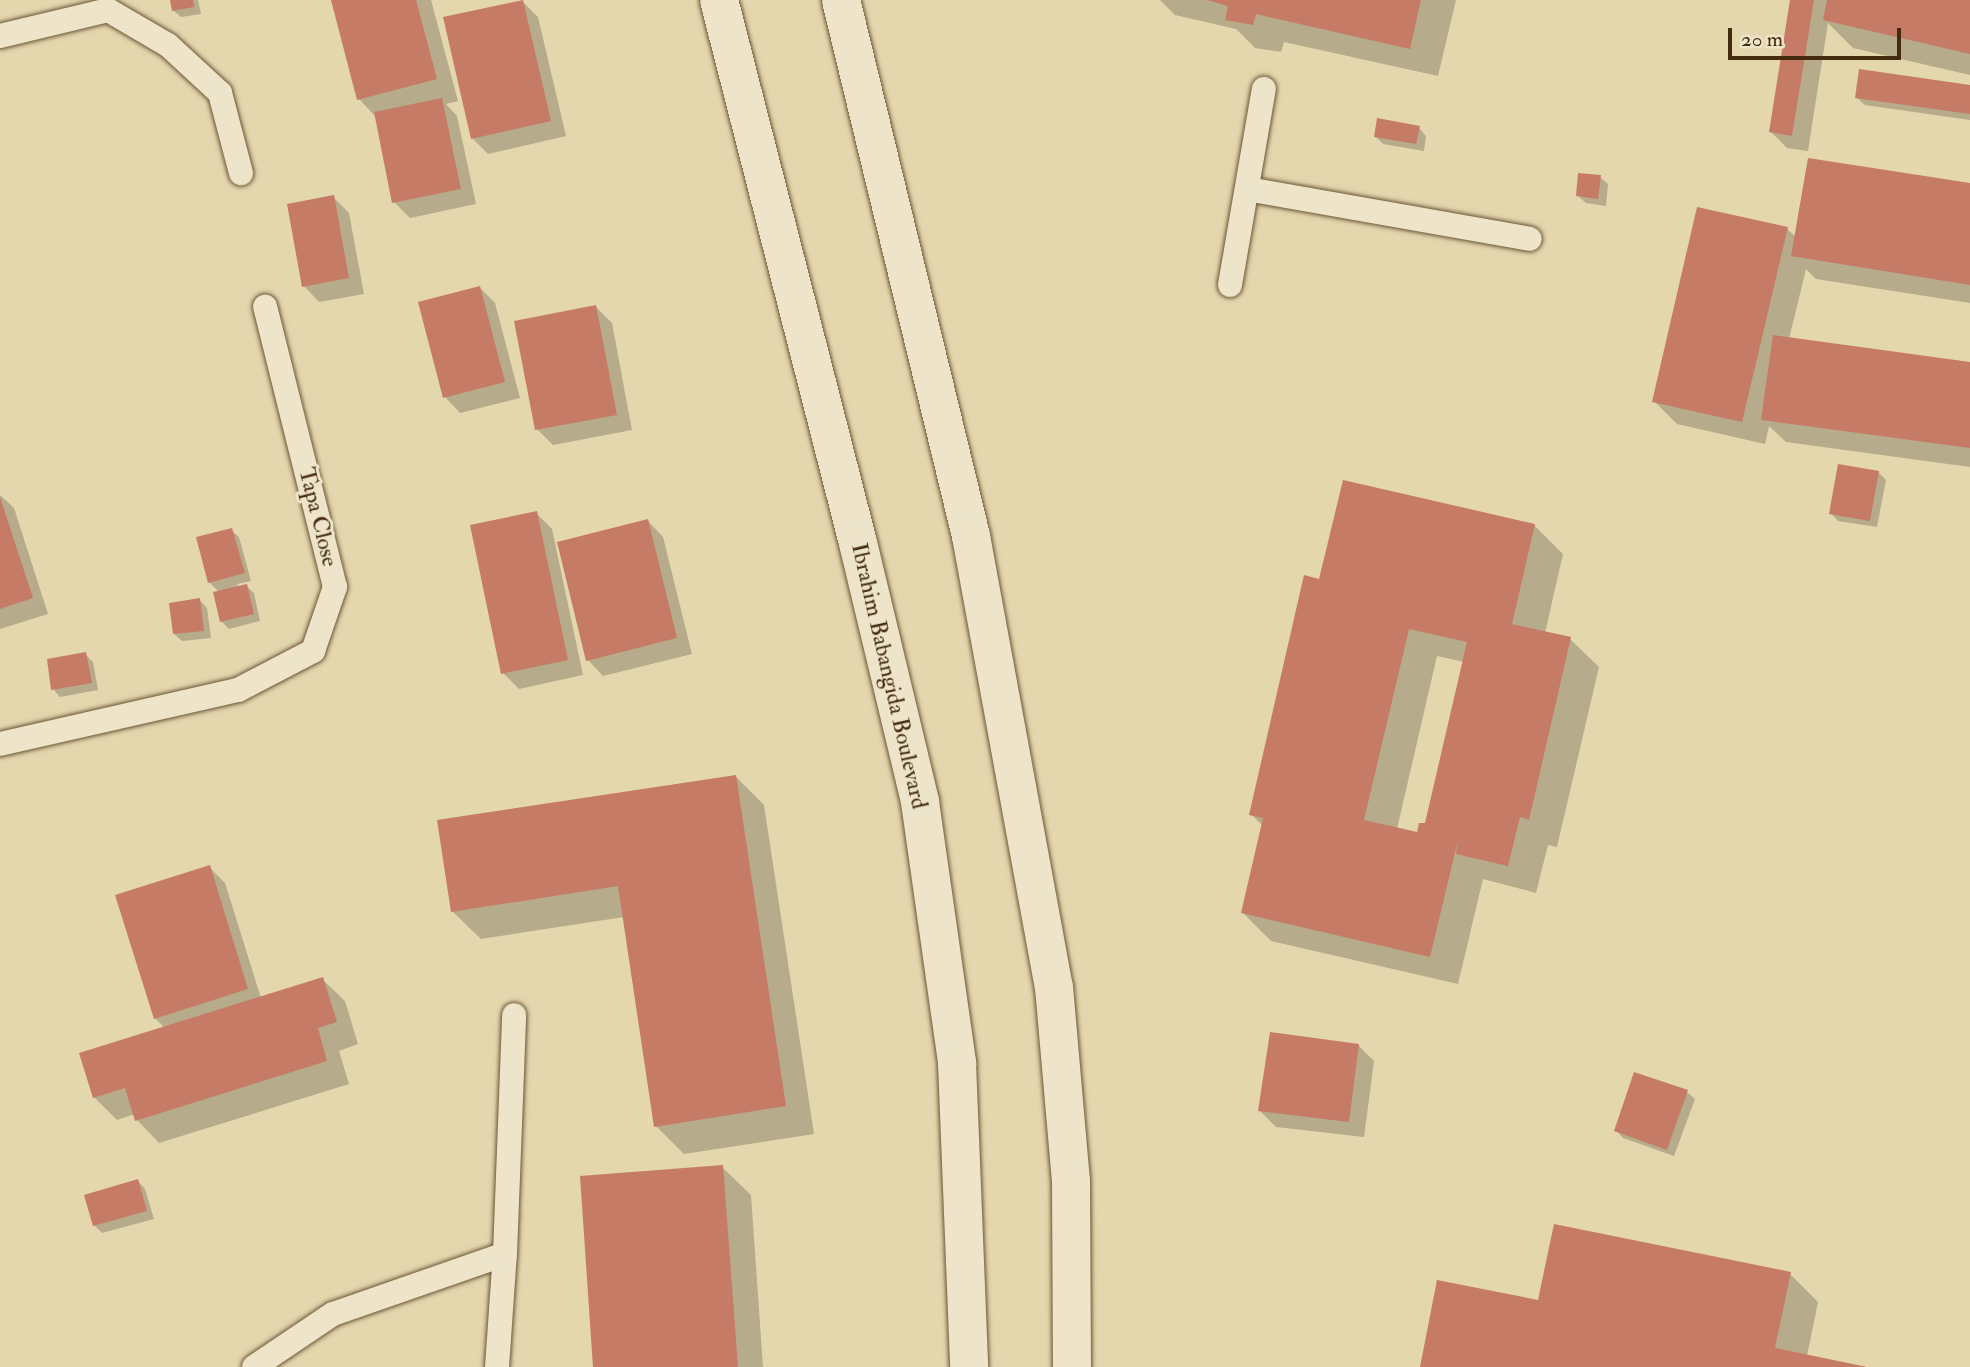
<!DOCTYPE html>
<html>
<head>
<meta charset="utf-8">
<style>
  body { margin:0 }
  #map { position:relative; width:1970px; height:1367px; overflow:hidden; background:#e4d6ad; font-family:"IM FELL Double Pica",serif }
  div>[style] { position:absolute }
  .shadow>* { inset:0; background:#0003 }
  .building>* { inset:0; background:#c67b66 }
  .roads { filter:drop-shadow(0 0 2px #6c5636) drop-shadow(0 0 2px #6c5636) }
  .service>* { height:24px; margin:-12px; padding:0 12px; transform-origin:12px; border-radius:12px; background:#ede4ca }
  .tertiary>* { height:38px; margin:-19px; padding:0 19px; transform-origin:19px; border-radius:19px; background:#ede4ca }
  span { translate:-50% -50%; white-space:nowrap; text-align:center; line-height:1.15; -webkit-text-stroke:6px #ede4ca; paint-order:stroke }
  .street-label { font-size:23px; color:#442b0e }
  .scale { position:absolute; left:1728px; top:28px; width:173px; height:32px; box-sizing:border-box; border:4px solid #442b0e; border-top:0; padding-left:9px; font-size:21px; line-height:24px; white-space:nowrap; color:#442b0e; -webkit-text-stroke:5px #ede4ca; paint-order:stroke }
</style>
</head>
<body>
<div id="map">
  <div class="shadow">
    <div style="clip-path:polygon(172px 0,198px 0,201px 14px,181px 17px,173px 10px)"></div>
    <div style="clip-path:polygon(333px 0,431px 0,458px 101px,446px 104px,457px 116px,476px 204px,410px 218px,394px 202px,376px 117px,359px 99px)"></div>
    <div style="clip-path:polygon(1160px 0,1456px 0,1438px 76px,1284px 42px,1281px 52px,1255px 48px,1236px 29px,1175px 15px)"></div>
    <div style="clip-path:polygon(1792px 0,1970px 0,1970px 75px,1853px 48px,1828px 23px,1808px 151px,1787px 148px,1771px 132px)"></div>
    <div style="clip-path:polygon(522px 1px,538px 17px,566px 136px,488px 154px,473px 139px)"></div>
    <div style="clip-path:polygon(1970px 87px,1970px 120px,1865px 105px,1857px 98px)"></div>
    <div style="clip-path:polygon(1419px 128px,1426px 136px,1424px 151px,1383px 144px,1376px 137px)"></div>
    <div style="clip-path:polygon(1600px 177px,1608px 184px,1606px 206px,1586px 203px,1578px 196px)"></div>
    <div style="clip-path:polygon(1970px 185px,1970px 303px,1816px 279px,1806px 269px,1789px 339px,1970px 363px,1970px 467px,1786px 442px,1769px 426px,1765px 444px,1677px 424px,1654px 401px,1787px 229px,1796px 237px)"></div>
    <div style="clip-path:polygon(333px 197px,349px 213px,364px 294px,319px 302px,304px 286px)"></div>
    <div style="clip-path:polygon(480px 288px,495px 303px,520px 398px,460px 413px,445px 397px)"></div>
    <div style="clip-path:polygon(596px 307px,612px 323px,632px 430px,553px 445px,537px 429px)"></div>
    <div style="clip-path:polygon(1878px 472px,1886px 480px,1877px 527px,1838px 521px,1831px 513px)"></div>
    <div style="clip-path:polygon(0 495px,14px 508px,48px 614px,0 629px)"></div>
    <div style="clip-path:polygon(536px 513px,552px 529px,583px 675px,519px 689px,503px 673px)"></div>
    <div style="clip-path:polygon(648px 521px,663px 537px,692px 654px,603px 676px,588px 660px)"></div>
    <div style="clip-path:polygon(evenodd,1534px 525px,1563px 554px,1545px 633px,1570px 639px,1599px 667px,1557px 847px,1548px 845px,1536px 893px,1483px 879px,1458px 984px,1271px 941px,1243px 913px,1263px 826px,1251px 814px,1321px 581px,1534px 525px,1437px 656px,1464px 662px,1426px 825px,1419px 834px,1397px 829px,1437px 656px)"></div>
    <div style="clip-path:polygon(231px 530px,239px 537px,251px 581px,237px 584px,238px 587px,246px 586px,254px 593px,260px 621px,229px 629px,221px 621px,219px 592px,209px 582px)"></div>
    <div style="clip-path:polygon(199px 600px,207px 608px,211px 638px,182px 641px,174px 634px)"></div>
    <div style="clip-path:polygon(85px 654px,93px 662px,98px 690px,60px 697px,53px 689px)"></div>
    <div style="clip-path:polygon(736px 777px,764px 805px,814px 1134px,684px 1154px,656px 1126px,624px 917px,481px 939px,452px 911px)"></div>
    <div style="clip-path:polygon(209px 867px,225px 883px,261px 998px,322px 979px,345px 1001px,358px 1044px,339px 1051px,349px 1084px,159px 1143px,137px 1120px,135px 1114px,117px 1120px,94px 1097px,165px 1028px,155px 1018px)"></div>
    <div style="clip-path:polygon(1358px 1045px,1374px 1061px,1364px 1137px,1276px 1127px,1260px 1111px)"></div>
    <div style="clip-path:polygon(1687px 1092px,1695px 1099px,1674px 1156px,1623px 1138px,1616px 1130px)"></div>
    <div style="clip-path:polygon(722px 1167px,751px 1195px,763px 1367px,595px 1367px)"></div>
    <div style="clip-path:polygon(138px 1181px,145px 1189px,154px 1219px,102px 1233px,94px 1225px)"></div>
    <div style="clip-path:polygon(1790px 1274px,1818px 1302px,1807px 1356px,1865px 1367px,1421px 1367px,1539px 1302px)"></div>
  </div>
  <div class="building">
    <div style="clip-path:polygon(170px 0,193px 0,194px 7px,172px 11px)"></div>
    <div style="clip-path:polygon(331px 0,416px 0,437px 79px,357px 100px)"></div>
    <div style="clip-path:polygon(523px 0,551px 121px,471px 139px,443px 17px)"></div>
    <div style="clip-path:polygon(1207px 0,1421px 0,1410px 49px,1256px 14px,1253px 25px,1225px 20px,1228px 6px)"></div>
    <div style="clip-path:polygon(1790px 0,1814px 0,1792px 136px,1769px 132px)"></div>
    <div style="clip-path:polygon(1827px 0,1970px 0,1970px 54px,1823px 20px)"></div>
    <div style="clip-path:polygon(1859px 69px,1970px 85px,1970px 114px,1855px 98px)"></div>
    <div style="clip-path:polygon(442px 98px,461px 189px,392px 203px,374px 112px)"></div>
    <div style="clip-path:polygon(1377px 118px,1420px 126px,1416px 144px,1374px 137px)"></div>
    <div style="clip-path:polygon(1808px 158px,1970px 183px,1970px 285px,1791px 256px)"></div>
    <div style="clip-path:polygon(1578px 173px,1601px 175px,1598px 199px,1576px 196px)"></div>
    <div style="clip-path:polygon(334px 195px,349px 278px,302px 287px,287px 204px)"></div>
    <div style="clip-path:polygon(1697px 207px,1788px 227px,1742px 422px,1652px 402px)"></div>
    <div style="clip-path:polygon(480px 286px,505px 382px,443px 398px,418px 302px)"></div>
    <div style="clip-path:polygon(596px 305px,617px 415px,535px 430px,514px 321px)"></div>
    <div style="clip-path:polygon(1773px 335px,1970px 362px,1970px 448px,1761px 420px)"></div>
    <div style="clip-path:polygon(1838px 464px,1879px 471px,1870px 521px,1829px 514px)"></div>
    <div style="clip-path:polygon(evenodd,1343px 480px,1535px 524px,1512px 624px,1571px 637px,1529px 820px,1520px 817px,1508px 866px,1456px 854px,1458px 840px,1430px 957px,1241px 913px,1263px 818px,1249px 815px,1304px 575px,1319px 579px,1343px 480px,1409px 629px,1467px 642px,1425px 823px,1419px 823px,1417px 832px,1364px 820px,1409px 629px)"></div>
    <div style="clip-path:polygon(0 497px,33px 598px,0 609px)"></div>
    <div style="clip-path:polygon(537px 511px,568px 660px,501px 674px,470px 525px)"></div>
    <div style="clip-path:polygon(648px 519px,677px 638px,586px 661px,557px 542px)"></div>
    <div style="clip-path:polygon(232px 528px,245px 573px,208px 583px,196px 537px)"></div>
    <div style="clip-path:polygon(247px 584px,254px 614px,220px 622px,213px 592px)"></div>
    <div style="clip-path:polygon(200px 598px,204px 631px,173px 634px,169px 603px)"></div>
    <div style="clip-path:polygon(86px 652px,92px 683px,51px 690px,47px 659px)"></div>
    <div style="clip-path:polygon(736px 775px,786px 1106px,654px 1127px,618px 886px,451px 912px,437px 820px)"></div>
    <div style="clip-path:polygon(210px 865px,248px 989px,154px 1019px,115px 895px)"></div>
    <div style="clip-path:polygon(323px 977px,337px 1022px,318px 1028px,327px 1061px,135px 1121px,125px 1088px,93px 1098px,79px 1053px)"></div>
    <div style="clip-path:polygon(1270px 1032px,1359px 1044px,1349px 1122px,1258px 1111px)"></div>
    <div style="clip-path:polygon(1634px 1072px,1688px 1090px,1667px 1150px,1614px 1131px)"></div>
    <div style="clip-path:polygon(723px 1165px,738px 1367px,593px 1367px,580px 1176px)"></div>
    <div style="clip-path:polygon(138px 1179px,147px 1211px,93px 1226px,84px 1195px)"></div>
    <div style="clip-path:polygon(1554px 1224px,1791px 1272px,1775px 1348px,1867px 1367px,1420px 1367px,1437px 1280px,1538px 1300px)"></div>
  </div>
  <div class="roads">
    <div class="service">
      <div style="left:0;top:36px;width:111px;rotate:-13.5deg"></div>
      <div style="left:108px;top:10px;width:69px;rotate:30.3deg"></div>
      <div style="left:168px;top:45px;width:71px;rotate:42.7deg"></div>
      <div style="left:220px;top:93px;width:83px;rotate:75.3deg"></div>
      <div style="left:1247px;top:189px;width:287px;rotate:10deg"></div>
      <div style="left:1230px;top:285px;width:199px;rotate:-80.2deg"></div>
      <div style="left:0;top:744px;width:244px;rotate:-12.8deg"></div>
      <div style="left:238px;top:690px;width:85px;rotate:-27.5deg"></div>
      <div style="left:313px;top:651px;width:68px;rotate:-71deg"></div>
      <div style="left:335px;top:587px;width:289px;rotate:-104deg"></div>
      <div style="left:254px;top:1367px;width:95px;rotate:-33.9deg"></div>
      <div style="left:333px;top:1314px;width:182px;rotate:-19.2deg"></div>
      <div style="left:497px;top:1367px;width:113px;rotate:-86deg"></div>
      <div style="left:505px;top:1254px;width:239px;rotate:-87.8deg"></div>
    </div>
    <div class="tertiary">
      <div style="left:719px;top:0;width:561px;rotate:75.64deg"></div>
      <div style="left:858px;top:543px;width:266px;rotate:76.5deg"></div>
      <div style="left:920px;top:802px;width:264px;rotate:81.9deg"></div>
      <div style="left:957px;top:1063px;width:304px;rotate:87.7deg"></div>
      <div style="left:841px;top:0;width:552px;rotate:76.37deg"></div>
      <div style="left:971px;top:536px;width:459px;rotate:79.6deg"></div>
      <div style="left:1054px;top:987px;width:195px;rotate:85deg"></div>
      <div style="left:1071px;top:1181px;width:186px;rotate:89.7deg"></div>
    </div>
  </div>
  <div class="street-label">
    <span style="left:318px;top:517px;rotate:76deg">Tapa Close</span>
    <span style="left:889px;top:676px;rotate:77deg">Ibrahim Babangida Boulevard</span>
  </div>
  <div class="scale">20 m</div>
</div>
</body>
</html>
